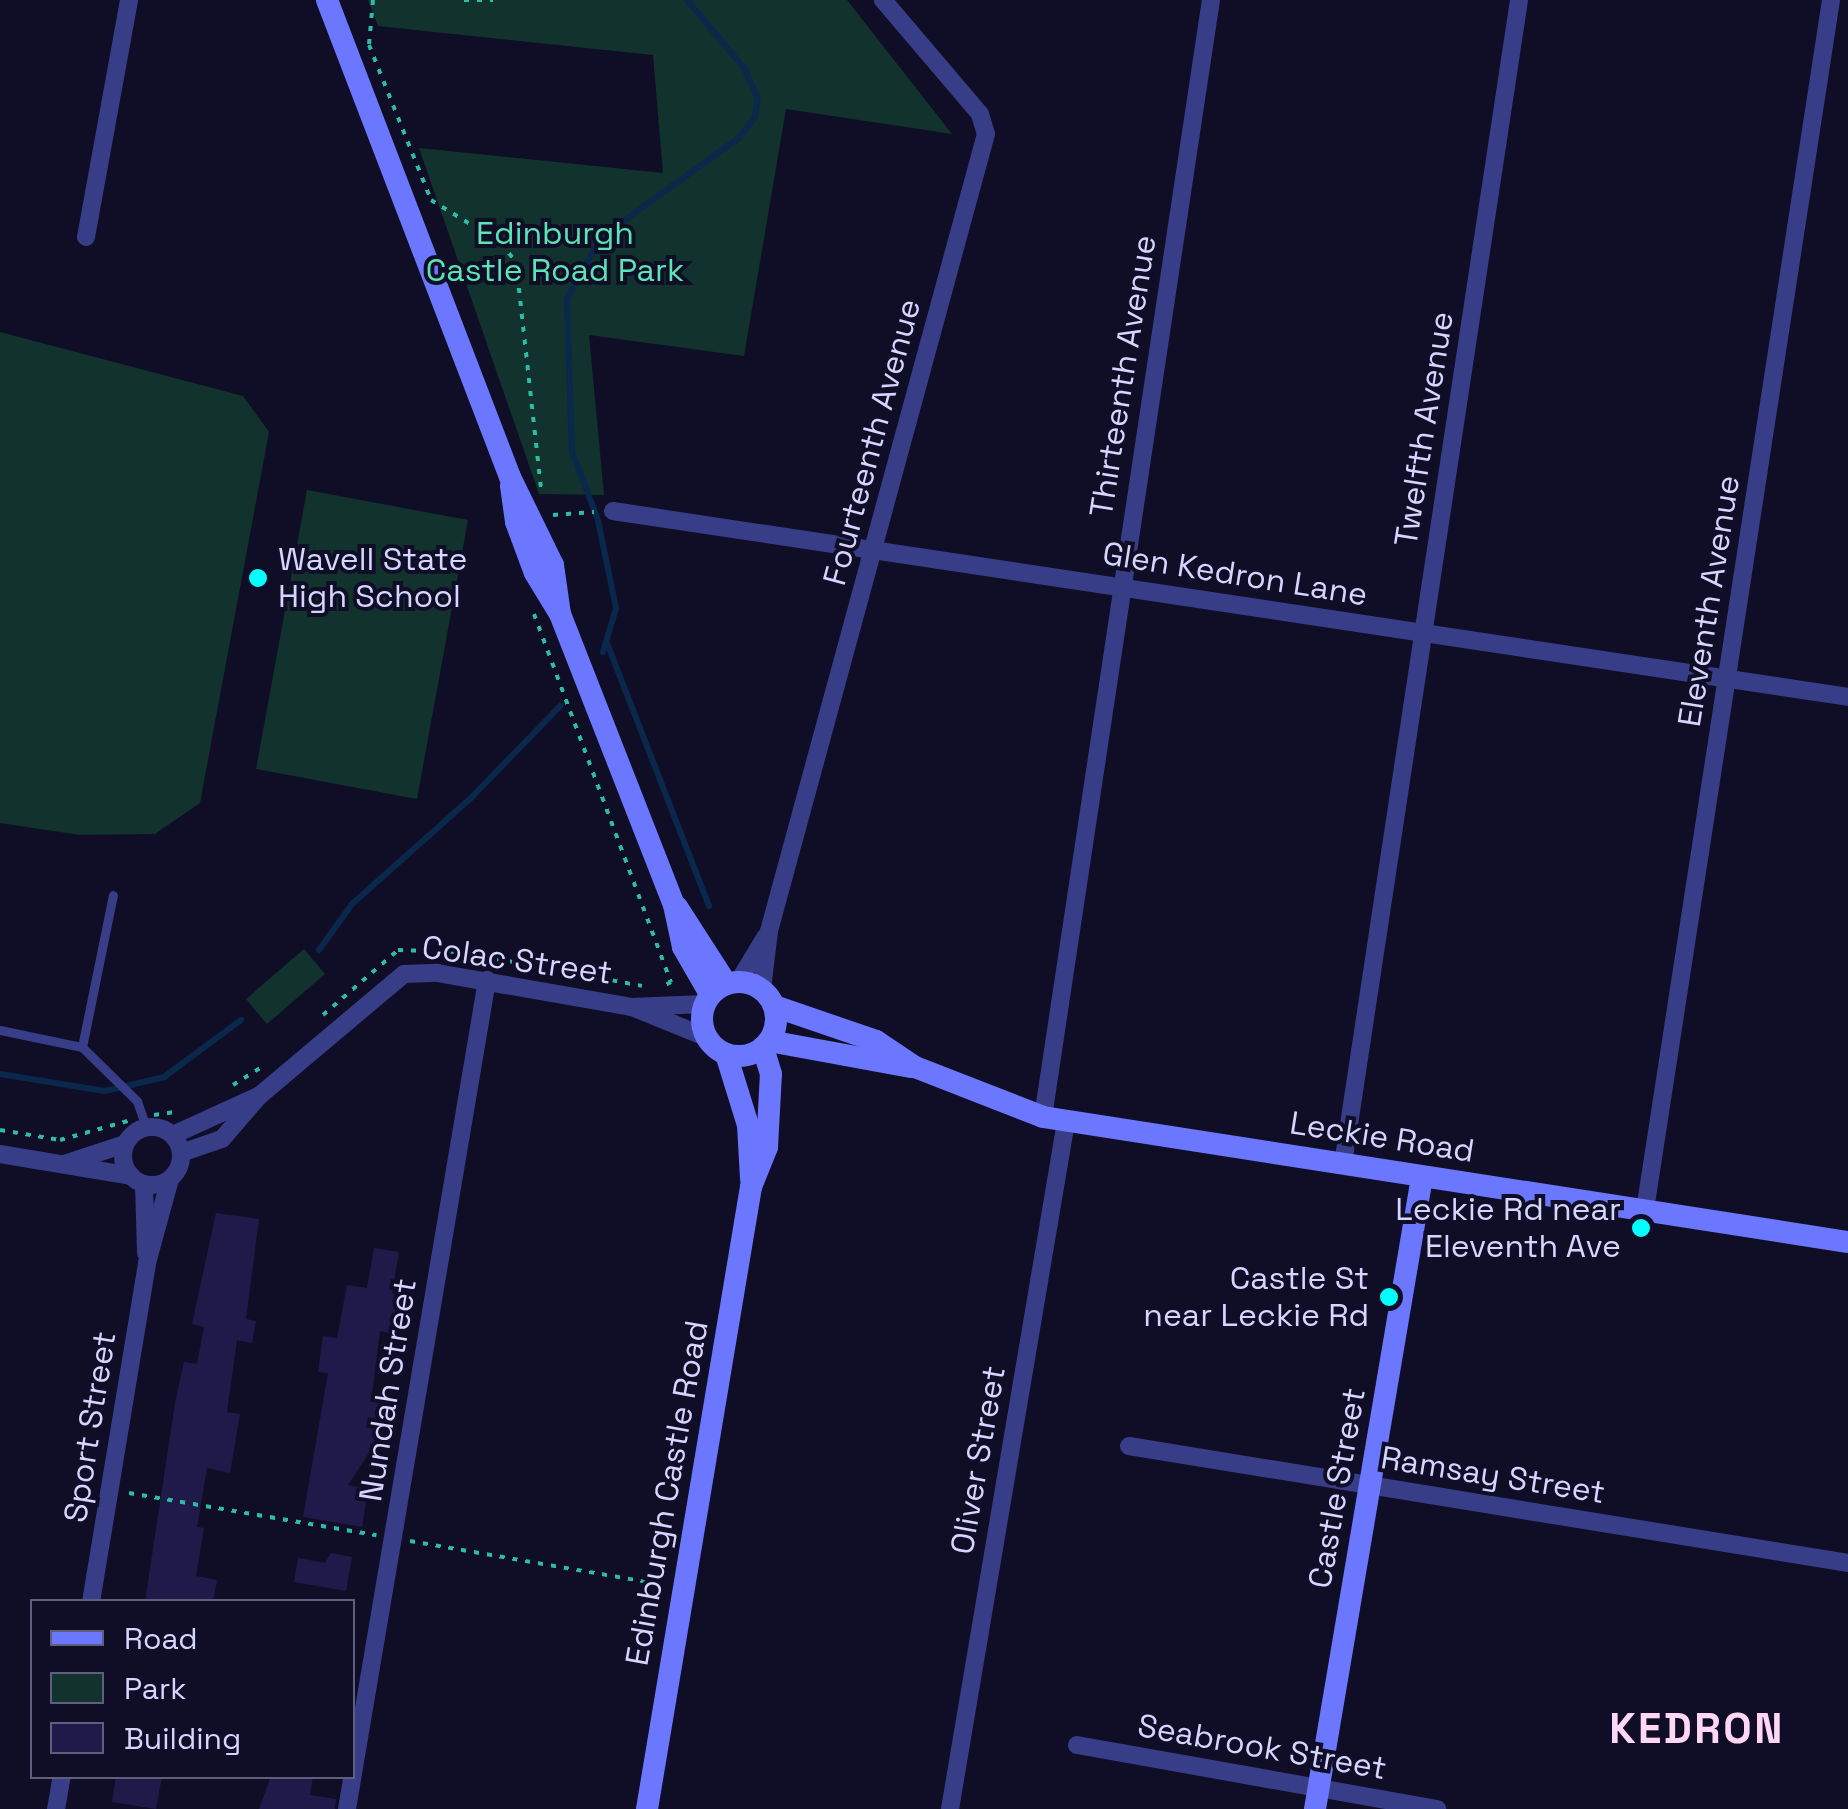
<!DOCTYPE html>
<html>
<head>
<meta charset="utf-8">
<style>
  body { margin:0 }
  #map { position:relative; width:1848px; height:1809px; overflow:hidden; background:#100e27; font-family:"Space Grotesk",sans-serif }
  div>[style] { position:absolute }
  .green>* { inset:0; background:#11322d }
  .stream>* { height:6px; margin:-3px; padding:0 3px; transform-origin:3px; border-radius:3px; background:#0a284b }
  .building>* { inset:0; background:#1f1a49 }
  .path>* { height:4px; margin-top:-2px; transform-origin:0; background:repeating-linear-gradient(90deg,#2bbda6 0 5px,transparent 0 13px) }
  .lane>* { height:9px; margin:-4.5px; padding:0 4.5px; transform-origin:4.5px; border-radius:4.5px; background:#383d88 }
  .street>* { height:18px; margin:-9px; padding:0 9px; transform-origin:9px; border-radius:9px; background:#383d88 }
  .street>.ring { margin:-9px; padding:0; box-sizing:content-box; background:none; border:18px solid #383d88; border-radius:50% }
  .secondary>* { height:22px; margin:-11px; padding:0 11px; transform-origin:11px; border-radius:11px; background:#6c77ff }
  .secondary>.ring { margin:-11px; padding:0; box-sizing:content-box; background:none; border:22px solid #6c77ff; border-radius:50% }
  .dots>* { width:28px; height:28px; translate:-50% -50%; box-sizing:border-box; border:5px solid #100e27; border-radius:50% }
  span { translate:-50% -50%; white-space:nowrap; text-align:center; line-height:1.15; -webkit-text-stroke:8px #100e27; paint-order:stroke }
  .park-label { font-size:32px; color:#5be4b4 }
  .street-label { font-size:32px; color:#d5d5ff }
  .poi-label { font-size:32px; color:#d5d5ff }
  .left { translate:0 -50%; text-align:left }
  .right { translate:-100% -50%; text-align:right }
  .district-label { font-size:42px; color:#ffd7f4; font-weight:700; letter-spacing:2.5px }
  .legend { position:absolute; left:30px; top:1599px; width:325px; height:180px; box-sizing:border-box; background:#100e27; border:2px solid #5f5e7d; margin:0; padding:12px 18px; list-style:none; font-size:30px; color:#d5d5ff }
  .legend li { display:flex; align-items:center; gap:20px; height:50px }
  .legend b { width:50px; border:2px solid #5f5e7d }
</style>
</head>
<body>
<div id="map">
  <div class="green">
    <div style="clip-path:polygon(368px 0,847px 0,952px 134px,786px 109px,744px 356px,589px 335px,604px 495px,539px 494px,419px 148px,663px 173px,653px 55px,378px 26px)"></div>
    <div style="clip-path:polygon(0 332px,243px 396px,269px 432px,200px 803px,155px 834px,80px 835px,0 823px)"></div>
    <div style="clip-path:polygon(307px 490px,468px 520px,417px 799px,256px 769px)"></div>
    <div style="clip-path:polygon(304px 949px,325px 974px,267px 1024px,246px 999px)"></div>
  </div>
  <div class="stream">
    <div style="left:607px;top:643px;width:282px;rotate:68.8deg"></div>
    <div style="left:603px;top:652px;width:46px;rotate:-73.5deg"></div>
    <div style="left:616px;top:608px;width:90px;rotate:-101.6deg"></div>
    <div style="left:598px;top:520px;width:73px;rotate:-110.9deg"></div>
    <div style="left:572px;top:452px;width:153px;rotate:-91.9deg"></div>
    <div style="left:567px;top:299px;width:71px;rotate:-61.3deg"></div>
    <div style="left:601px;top:237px;width:170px;rotate:-35.7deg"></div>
    <div style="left:739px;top:138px;width:26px;rotate:-53deg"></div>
    <div style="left:755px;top:117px;width:18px;rotate:-81deg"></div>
    <div style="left:758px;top:99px;width:34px;rotate:-114deg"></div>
    <div style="left:744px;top:68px;width:89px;rotate:-130deg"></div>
    <div style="left:319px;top:950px;width:57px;rotate:-54.3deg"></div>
    <div style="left:352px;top:904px;width:159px;rotate:-41.7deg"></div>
    <div style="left:471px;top:798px;width:129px;rotate:-45.9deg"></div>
    <div style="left:0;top:1074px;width:106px;rotate:9.2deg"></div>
    <div style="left:105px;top:1091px;width:61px;rotate:-13.3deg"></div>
    <div style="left:164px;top:1077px;width:96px;rotate:-36.5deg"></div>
  </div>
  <div class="building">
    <div style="clip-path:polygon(216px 1213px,259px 1219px,246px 1319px,256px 1321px,252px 1343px,237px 1340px,227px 1412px,240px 1414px,230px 1473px,207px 1468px,197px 1527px,204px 1528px,196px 1576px,217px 1580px,213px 1602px,145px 1602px,175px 1403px,184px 1362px,197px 1364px,204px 1327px,192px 1324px)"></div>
    <div style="clip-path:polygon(374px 1248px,399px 1252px,392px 1293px,402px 1295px,394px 1334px,380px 1331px,372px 1394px,394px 1397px,391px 1419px,348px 1485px,368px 1489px,362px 1527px,303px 1517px,328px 1373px,318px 1372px,323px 1336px,337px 1338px,347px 1285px,367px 1288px)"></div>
    <div style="clip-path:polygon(331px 1553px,352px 1557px,346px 1591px,294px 1582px,298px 1558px,325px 1563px)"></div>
    <div style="clip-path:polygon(116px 1776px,162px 1776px,156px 1809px,112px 1802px)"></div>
    <div style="clip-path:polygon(271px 1776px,313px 1776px,310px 1795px,336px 1799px,335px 1809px,259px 1809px)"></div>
  </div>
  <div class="path">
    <div style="left:373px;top:0;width:45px;rotate:95.1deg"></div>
    <div style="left:369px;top:45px;width:167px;rotate:68.2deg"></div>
    <div style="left:431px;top:200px;width:82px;rotate:31.6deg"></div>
    <div style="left:501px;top:243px;width:24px;rotate:52deg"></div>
    <div style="left:516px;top:262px;width:227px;rotate:83.7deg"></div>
    <div style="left:464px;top:0;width:29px"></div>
    <div style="left:553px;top:515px;width:41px;rotate:-4.2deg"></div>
    <div style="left:534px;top:614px;width:393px;rotate:69.6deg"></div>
    <div style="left:671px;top:982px;width:7px;rotate:153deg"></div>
    <div style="left:323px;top:1015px;width:99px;rotate:-40.9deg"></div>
    <div style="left:398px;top:950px;width:61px;rotate:1.9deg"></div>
    <div style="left:459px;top:952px;width:186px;rotate:10.5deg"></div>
    <div style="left:233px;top:1085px;width:36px;rotate:-32deg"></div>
    <div style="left:154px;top:1115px;width:21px;rotate:-8deg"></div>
    <div style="left:0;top:1130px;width:61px;rotate:9.5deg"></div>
    <div style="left:60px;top:1140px;width:74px;rotate:-15.7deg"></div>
    <div style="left:129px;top:1493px;width:251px;rotate:9.7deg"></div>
    <div style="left:410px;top:1541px;width:252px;rotate:9.8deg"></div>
  </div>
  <div class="lane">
    <div style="left:0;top:1030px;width:84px;rotate:11.7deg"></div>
    <div style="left:82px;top:1047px;width:77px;rotate:44.5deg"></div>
    <div style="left:137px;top:1101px;width:28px;rotate:71deg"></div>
    <div style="left:82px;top:1047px;width:155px;rotate:-78.5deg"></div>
  </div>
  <div class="street">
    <div style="left:86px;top:237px;width:241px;rotate:-79.7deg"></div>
    <div style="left:613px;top:511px;width:1249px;rotate:8.56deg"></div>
    <div style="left:739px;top:981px;width:52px;rotate:-59deg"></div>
    <div style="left:762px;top:989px;width:58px;rotate:-83.1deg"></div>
    <div style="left:769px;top:931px;width:826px;rotate:-74.77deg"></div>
    <div style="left:986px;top:134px;width:21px;rotate:-107deg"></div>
    <div style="left:980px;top:114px;width:150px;rotate:-130.4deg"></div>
    <div style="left:632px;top:1007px;width:80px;rotate:22.1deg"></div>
    <div style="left:1043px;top:1117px;width:1130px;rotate:-81.45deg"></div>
    <div class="ring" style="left:123px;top:1127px;width:40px;height:40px"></div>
    <div style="left:173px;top:1135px;width:94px;rotate:-24.6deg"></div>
    <div style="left:181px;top:1153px;width:43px;rotate:-18.9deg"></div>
    <div style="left:222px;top:1139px;width:57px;rotate:-49.3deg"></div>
    <div style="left:259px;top:1096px;width:189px;rotate:-40.1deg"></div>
    <div style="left:404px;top:974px;width:33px;rotate:-2deg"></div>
    <div style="left:437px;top:973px;width:197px;rotate:9.9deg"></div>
    <div style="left:631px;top:1007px;width:73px;rotate:-2.4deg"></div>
    <div style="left:0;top:1154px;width:133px;rotate:9.5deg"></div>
    <div style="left:64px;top:1164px;width:64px;rotate:-18.2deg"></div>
    <div style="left:1343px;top:1164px;width:1177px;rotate:-81.4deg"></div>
    <div style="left:144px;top:1184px;width:69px;rotate:88.3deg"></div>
    <div style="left:1645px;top:1210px;width:1224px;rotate:-81.26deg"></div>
    <div style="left:1129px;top:1446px;width:728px;rotate:9.24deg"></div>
    <div style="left:91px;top:1602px;width:344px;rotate:-80.6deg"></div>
    <div style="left:147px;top:1263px;width:87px;rotate:-74.7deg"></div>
    <div style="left:1077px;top:1745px;width:366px;rotate:10.1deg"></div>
    <div style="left:56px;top:1809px;width:34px;rotate:-80deg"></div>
    <div style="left:347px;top:1809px;width:841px;rotate:-80.41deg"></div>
    <div style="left:950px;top:1809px;width:697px;rotate:-80.42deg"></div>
  </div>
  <div class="secondary">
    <div style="left:327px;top:0;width:511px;rotate:69.01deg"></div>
    <div style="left:510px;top:477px;width:98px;rotate:64deg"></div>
    <div style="left:553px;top:565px;width:49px;rotate:81.9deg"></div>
    <div style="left:511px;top:486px;width:36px;rotate:82deg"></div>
    <div style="left:516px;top:522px;width:54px;rotate:69.6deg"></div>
    <div style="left:535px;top:573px;width:48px;rotate:58.6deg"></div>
    <div style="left:560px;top:614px;width:313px;rotate:68.6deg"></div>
    <div style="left:674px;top:905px;width:43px;rotate:77.9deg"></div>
    <div style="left:683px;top:947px;width:54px;rotate:60.1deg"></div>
    <div style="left:677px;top:907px;width:90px;rotate:57.2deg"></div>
    <div class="ring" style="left:702px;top:982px;width:52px;height:52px"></div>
    <div style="left:774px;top:1006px;width:108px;rotate:18.9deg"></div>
    <div style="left:876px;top:1041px;width:47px;rotate:33.7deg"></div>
    <div style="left:915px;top:1067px;width:137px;rotate:21.3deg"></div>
    <div style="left:1043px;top:1117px;width:815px;rotate:8.83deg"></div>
    <div style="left:769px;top:1041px;width:144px;rotate:10.4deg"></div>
    <div style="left:726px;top:1054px;width:74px;rotate:72.8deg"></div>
    <div style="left:748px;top:1125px;width:54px;rotate:86.8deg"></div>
    <div style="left:647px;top:1809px;width:631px;rotate:-80.51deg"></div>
    <div style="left:751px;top:1187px;width:43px;rotate:-68.2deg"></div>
    <div style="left:767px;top:1147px;width:73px;rotate:-86.9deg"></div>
    <div style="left:771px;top:1074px;width:28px;rotate:-107deg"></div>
    <div style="left:1315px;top:1809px;width:641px;rotate:-80.39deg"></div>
  </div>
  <div class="dots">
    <div style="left:258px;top:578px;background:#01ffff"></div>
    <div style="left:1641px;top:1228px;background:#01ffff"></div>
    <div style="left:1389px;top:1297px;background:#01ffff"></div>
  </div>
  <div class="park-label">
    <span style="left:555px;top:252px">Edinburgh<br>Castle Road Park</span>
  </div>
  <div class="street-label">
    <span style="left:1123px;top:376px;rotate:-81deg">Thirteenth Avenue</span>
    <span style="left:1424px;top:429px;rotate:-81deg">Twelfth Avenue</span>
    <span style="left:872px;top:442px;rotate:-75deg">Fourteenth Avenue</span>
    <span style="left:1235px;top:574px;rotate:9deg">Glen Kedron Lane</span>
    <span style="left:1709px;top:601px;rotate:-81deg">Eleventh Avenue</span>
    <span style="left:517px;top:960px;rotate:8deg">Colac Street</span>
    <span style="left:1382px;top:1137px;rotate:9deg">Leckie Road</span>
    <span style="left:388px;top:1390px;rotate:-81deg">Nundah Street</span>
    <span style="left:90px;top:1427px;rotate:-81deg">Sport Street</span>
    <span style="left:978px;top:1460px;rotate:-80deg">Oliver Street</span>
    <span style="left:1493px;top:1475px;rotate:9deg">Ramsay Street</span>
    <span style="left:1337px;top:1488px;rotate:-80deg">Castle Street</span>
    <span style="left:667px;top:1493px;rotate:-80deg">Edinburgh Castle Road</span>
    <span style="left:1262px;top:1747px;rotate:10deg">Seabrook Street</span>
  </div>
  <div class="poi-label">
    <span class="left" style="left:278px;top:578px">Wavell State<br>High School</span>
    <span class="right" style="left:1621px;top:1228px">Leckie Rd near<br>Eleventh Ave</span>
    <span class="right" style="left:1369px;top:1297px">Castle St<br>near Leckie Rd</span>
  </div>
  <div class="district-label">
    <span style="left:1697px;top:1729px">KEDRON</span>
  </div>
  <ul class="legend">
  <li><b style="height:12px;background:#6c77ff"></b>Road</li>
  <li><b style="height:28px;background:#11322d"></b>Park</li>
  <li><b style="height:28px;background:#1f1a49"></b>Building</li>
  </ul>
</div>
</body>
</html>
